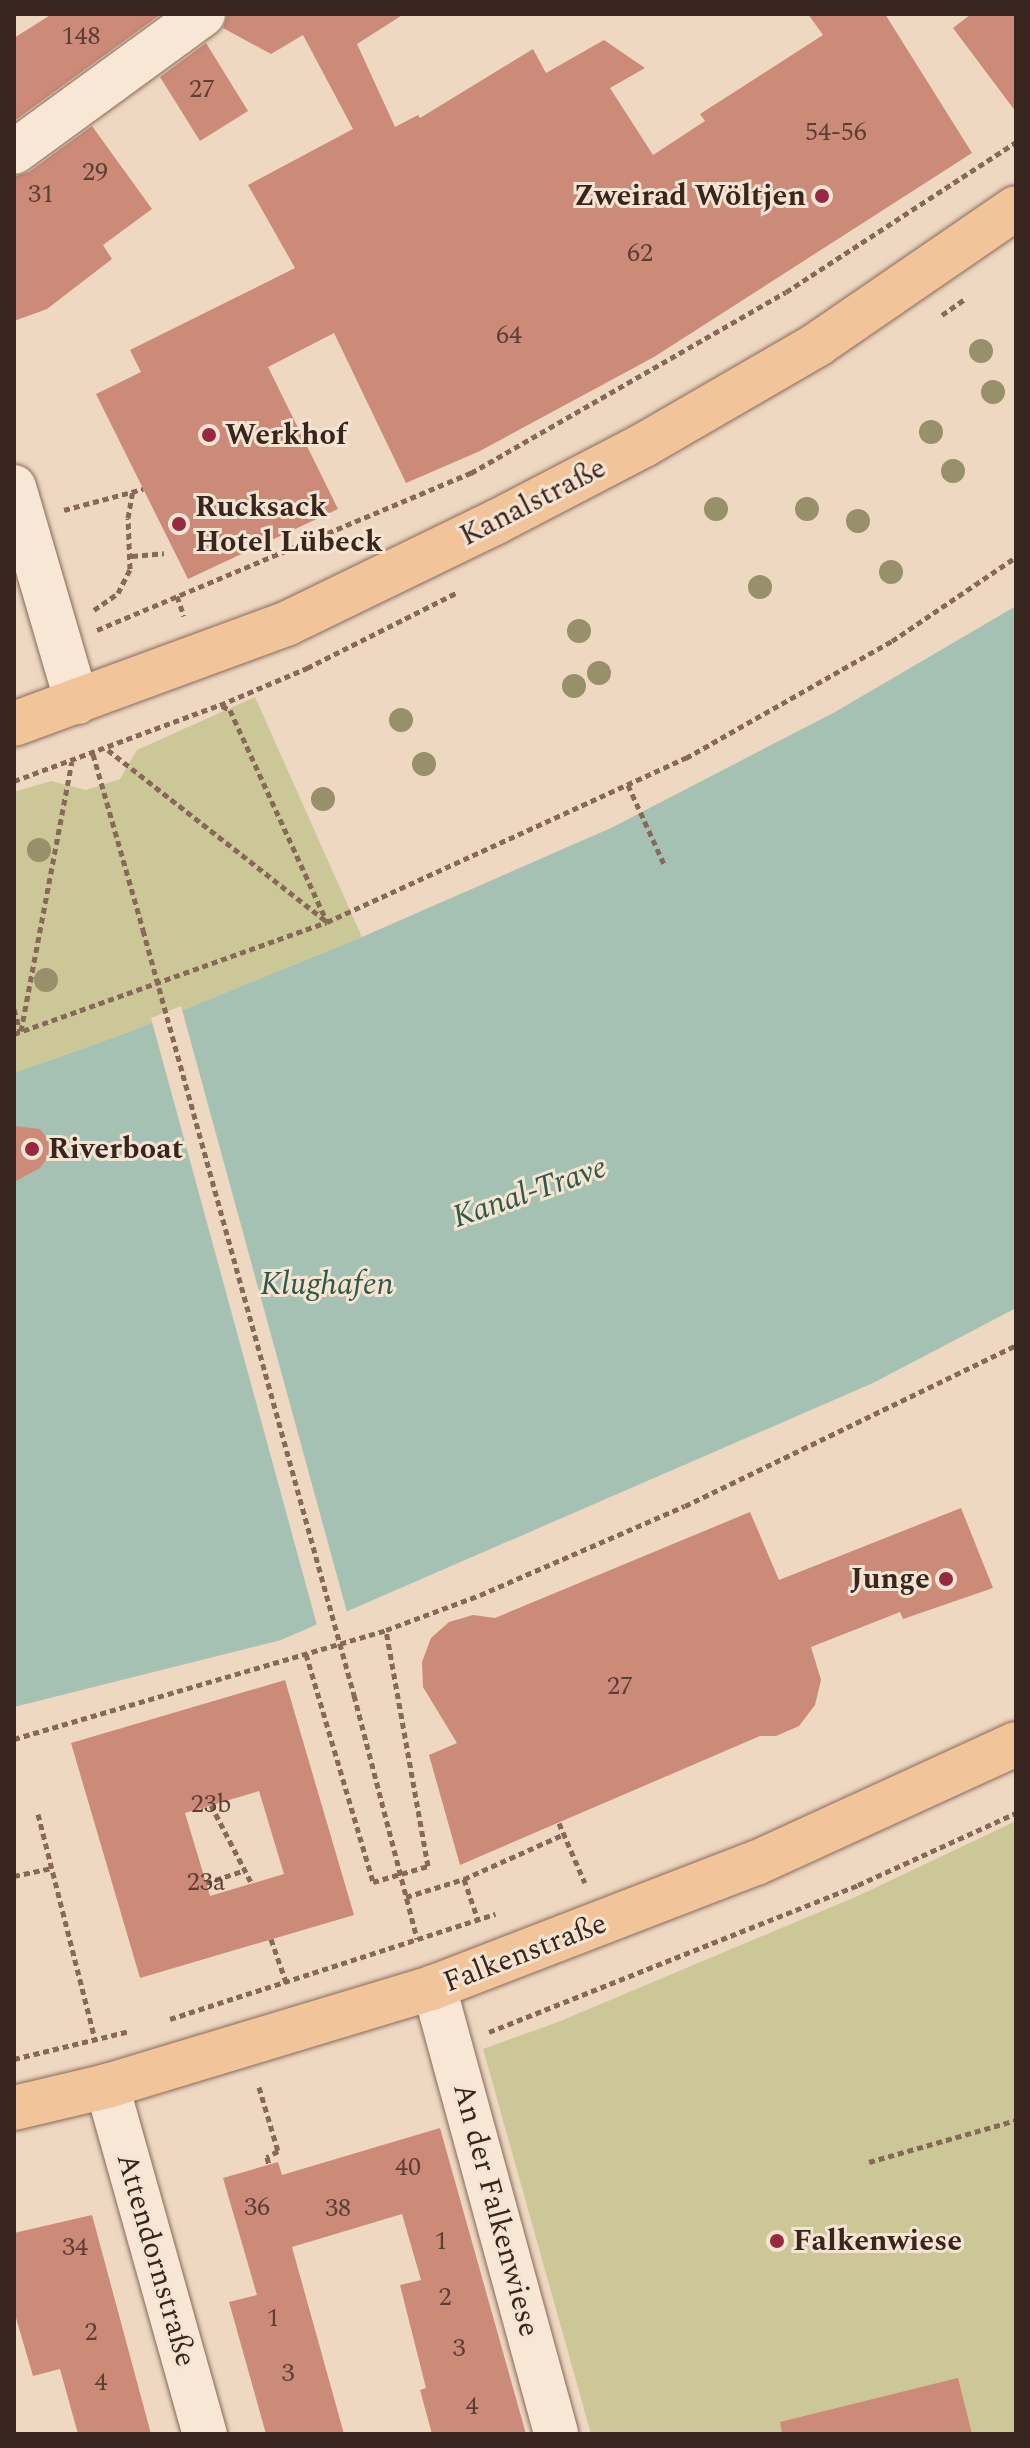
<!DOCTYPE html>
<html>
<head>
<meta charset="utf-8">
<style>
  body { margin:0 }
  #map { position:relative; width:1030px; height:2448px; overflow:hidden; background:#eed8c2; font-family:Spectral,serif }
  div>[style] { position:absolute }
  .green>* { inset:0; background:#ccc796 }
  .water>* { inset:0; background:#a5c1b3 }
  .pier>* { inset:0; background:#eed8c2 }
  .building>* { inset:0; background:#cc8a78 }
  .path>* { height:5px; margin-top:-2.5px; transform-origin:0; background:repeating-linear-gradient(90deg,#886959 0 6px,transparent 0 10px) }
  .roads { filter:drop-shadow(0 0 2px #886959) drop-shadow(0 0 2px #886959) }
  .minor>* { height:44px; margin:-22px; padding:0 22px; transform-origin:22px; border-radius:22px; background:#f9e7d6 }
  .major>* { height:44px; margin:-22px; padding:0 22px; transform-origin:22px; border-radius:22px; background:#f2c49a }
  .path-bridge>* { height:5px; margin-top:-2.5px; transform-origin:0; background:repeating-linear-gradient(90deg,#886959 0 6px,transparent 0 10px) }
  .trees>* { width:24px; height:24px; margin:-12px; border-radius:50%; background:#988f6b }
  .dots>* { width:22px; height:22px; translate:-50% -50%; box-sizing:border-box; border:4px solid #f5e4d2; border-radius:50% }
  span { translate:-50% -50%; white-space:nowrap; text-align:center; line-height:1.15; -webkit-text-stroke:6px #f5e4d2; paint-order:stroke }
  .number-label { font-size:26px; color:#5d3e34 }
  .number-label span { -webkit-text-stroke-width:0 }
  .poi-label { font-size:30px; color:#38251e; font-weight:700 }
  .right { translate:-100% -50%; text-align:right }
  .left { translate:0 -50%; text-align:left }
  .street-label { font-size:30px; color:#38251e }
  .water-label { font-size:32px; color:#2d584c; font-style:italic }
  .frame { position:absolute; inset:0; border:16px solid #38251e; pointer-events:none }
</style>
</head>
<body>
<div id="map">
  <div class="green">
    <div style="clip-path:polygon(255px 697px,362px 937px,129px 1032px,14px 1073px,14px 792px,51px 781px,86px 790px,120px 779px,137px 750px)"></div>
    <div style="clip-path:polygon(1016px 1821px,1016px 2434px,591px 2434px,483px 2049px,558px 2022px,860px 1895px)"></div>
  </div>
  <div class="water">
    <div style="clip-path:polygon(1016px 606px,1016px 1308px,873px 1383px,281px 1640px,14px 1707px,14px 1073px,129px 1032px,362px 937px,611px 828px,835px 712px)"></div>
  </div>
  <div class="pier">
    <div style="clip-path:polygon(181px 1006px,348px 1616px,318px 1629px,151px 1018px)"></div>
  </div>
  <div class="building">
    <div style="clip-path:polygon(52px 14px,161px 14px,14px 121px,14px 38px)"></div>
    <div style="clip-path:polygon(228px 14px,404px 14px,357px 44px,395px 127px,418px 115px,420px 118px,533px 49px,546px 73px,604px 40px,645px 68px,610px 88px,653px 155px,705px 121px,700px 114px,823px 35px,808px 14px,885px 14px,972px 153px,654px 357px,480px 451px,406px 483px,334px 333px,268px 367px,338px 509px,188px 579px,96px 394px,141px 372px,130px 350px,295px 268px,248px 185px,353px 129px,303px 35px,271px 54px,223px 28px)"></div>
    <div style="clip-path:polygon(971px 14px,1016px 14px,1016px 112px,953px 28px)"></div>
    <div style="clip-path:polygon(206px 43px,248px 111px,200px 141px,160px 77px)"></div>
    <div style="clip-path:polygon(92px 126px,152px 209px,103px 245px,112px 259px,47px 309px,14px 321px,14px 177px,29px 172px)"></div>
    <div style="clip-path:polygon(14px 1126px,40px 1129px,50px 1142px,48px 1157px,40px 1168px,14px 1182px)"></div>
    <div style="clip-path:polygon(961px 1508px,993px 1588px,903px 1619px,900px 1612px,811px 1647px,821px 1680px,815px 1705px,799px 1726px,776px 1736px,760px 1736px,460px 1865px,429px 1755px,457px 1743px,423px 1687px,422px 1662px,431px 1638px,449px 1622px,473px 1615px,495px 1618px,750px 1512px,779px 1580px)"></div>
    <div style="clip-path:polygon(evenodd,285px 1680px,354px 1915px,140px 1978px,71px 1743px,285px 1680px,259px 1791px,284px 1874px,210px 1896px,185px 1813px,259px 1791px)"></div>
    <div style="clip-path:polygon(440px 2128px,526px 2434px,432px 2434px,420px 2390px,426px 2388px,400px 2285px,421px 2280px,402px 2214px,292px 2247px,344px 2434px,266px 2434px,229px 2302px,257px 2295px,223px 2178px,278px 2162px,282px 2175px)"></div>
    <div style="clip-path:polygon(92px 2215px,116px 2304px,151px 2434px,78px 2434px,60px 2369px,33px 2376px,14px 2311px,14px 2233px)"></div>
    <div style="clip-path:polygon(958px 2378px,972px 2434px,782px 2434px,780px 2422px)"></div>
  </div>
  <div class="path">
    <div style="left:942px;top:315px;width:29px;rotate:-35deg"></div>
    <div style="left:64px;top:510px;width:82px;rotate:-14.9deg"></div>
    <div style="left:132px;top:556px;width:32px;rotate:-5deg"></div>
    <div style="left:177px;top:596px;width:21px;rotate:71deg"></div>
    <div style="left:94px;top:610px;width:29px;rotate:-35deg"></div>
    <div style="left:118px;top:593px;width:27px;rotate:-63deg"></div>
    <div style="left:130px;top:569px;width:51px;rotate:-92.2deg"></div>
    <div style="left:128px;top:518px;width:27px;rotate:-80deg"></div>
    <div style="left:97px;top:630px;width:406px;rotate:-22.8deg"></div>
    <div style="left:471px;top:473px;width:363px;rotate:-29.9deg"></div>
    <div style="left:786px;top:292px;width:275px;rotate:-33.1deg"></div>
    <div style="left:222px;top:706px;width:9px;rotate:27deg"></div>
    <div style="left:230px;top:710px;width:233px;rotate:65.4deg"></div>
    <div style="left:108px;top:750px;width:278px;rotate:38.1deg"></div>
    <div style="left:93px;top:754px;width:183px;rotate:74.1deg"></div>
    <div style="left:14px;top:781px;width:220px;rotate:-20.3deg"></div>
    <div style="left:220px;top:705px;width:95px;rotate:-23deg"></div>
    <div style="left:307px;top:668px;width:169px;rotate:-26.7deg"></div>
    <div style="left:628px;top:785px;width:87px;rotate:65.5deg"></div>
    <div style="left:14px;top:1009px;width:23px;rotate:75deg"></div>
    <div style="left:21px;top:1031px;width:274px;rotate:-79.3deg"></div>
    <div style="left:14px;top:1034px;width:332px;rotate:-19.7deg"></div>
    <div style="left:327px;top:922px;width:395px;rotate:-24.6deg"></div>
    <div style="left:686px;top:758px;width:237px;rotate:-29.6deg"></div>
    <div style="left:892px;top:641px;width:150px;rotate:-34.1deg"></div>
    <div style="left:306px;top:1654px;width:238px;rotate:73.6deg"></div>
    <div style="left:373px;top:1882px;width:57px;rotate:-16.2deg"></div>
    <div style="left:428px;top:1866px;width:240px;rotate:-100.1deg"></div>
    <div style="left:354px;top:1695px;width:252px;rotate:75.5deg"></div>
    <div style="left:14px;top:1739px;width:388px;rotate:-16.3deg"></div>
    <div style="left:386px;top:1630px;width:100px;rotate:-20.4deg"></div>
    <div style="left:480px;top:1595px;width:223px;rotate:-23.5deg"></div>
    <div style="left:685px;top:1506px;width:368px;rotate:-25.9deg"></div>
    <div style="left:211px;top:1805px;width:89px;rotate:62.6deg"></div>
    <div style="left:38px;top:1814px;width:232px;rotate:75.8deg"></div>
    <div style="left:559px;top:1823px;width:65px;rotate:66.6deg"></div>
    <div style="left:14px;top:1876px;width:38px;rotate:-12deg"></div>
    <div style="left:464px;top:1879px;width:43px;rotate:71.1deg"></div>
    <div style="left:206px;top:1883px;width:41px;rotate:-18.4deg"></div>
    <div style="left:406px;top:1897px;width:61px;rotate:-17.2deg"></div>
    <div style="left:464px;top:1879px;width:110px;rotate:-24.2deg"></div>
    <div style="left:271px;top:1939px;width:46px;rotate:70.8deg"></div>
    <div style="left:170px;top:2019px;width:342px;rotate:-17.9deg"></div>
    <div style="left:489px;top:2032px;width:397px;rotate:-21.7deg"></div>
    <div style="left:858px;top:1885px;width:174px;rotate:-24.5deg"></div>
    <div style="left:14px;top:2059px;width:119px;rotate:-13.6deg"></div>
    <div style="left:259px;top:2087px;width:67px;rotate:73.5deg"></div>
    <div style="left:278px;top:2151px;width:13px;rotate:151deg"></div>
    <div style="left:267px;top:2157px;width:8px;rotate:76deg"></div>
    <div style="left:869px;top:2162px;width:153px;rotate:-15.9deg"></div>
  </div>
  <div class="roads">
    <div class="minor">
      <div style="left:14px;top:152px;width:234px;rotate:-36.1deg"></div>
      <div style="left:14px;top:487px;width:224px;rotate:73.7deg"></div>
      <div style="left:434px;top:1987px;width:463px;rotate:74.7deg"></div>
      <div style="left:107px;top:2086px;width:362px;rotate:74.3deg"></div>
    </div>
    <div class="major">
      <div style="left:14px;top:724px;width:290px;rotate:-20.2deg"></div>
      <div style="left:286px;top:624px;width:233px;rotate:-25.9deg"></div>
      <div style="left:496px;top:522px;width:167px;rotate:-27.5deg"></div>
      <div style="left:644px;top:445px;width:201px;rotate:-30.1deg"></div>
      <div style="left:818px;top:344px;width:240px;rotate:-34.5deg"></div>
      <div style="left:14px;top:2108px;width:96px;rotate:-13.3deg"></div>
      <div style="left:107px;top:2086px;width:342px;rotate:-16.8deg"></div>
      <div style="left:434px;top:1987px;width:345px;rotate:-21.1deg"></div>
      <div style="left:756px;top:1863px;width:286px;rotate:-24.6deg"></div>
    </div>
  </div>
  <div class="path-bridge">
    <div style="left:143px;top:930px;width:794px;rotate:74.58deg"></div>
  </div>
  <div class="trees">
    <div style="left:981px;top:351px"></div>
    <div style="left:993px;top:392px"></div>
    <div style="left:931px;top:432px"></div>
    <div style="left:953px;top:471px"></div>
    <div style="left:716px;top:509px"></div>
    <div style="left:807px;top:509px"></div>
    <div style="left:858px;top:521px"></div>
    <div style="left:891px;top:572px"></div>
    <div style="left:760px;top:587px"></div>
    <div style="left:579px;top:631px"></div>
    <div style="left:599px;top:673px"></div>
    <div style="left:574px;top:686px"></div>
    <div style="left:401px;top:720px"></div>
    <div style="left:424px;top:764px"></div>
    <div style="left:323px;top:799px"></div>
    <div style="left:39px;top:850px"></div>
    <div style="left:46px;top:980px"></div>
  </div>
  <div class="dots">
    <div style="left:822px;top:196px;background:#972940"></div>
    <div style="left:209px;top:435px;background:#972940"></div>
    <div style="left:179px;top:524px;background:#972940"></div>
    <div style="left:32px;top:1149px;background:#972940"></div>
    <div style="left:946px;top:1579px;background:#972940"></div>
    <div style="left:777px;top:2241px;background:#972940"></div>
  </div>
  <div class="number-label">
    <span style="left:81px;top:37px">148</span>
    <span style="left:202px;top:90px">27</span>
    <span style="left:836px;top:133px">54-56</span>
    <span style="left:95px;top:173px">29</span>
    <span style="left:41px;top:195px">31</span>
    <span style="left:640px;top:254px">62</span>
    <span style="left:509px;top:336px">64</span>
    <span style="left:620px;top:1687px">27</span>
    <span style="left:211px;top:1805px">23b</span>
    <span style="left:206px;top:1883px">23a</span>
    <span style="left:408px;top:2168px">40</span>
    <span style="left:257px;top:2208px">36</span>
    <span style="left:338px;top:2209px">38</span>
    <span style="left:441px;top:2242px">1</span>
    <span style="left:75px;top:2248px">34</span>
    <span style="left:445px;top:2298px">2</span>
    <span style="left:273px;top:2319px">1</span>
    <span style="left:91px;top:2333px">2</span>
    <span style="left:459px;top:2349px">3</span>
    <span style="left:288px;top:2374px">3</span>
    <span style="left:101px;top:2383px">4</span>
    <span style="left:472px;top:2407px">4</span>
  </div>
  <div class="poi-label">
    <span class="right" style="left:806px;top:196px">Zweirad Wöltjen</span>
    <span class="left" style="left:225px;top:435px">Werkhof</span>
    <span class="left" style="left:195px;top:524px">Rucksack<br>Hotel Lübeck</span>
    <span class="left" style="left:48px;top:1149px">Riverboat</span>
    <span class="right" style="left:930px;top:1579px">Junge</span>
    <span class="left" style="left:793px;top:2241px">Falkenwiese</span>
  </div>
  <div class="street-label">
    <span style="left:533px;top:502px;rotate:-27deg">Kanalstraße</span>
    <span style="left:525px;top:1953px;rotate:-21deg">Falkenstraße</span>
    <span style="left:496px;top:2210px;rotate:75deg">An der Falkenwiese</span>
    <span style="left:156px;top:2260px;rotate:74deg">Attendornstraße</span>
  </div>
  <div class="water-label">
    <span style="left:530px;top:1193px;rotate:-19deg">Kanal-Trave</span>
    <span style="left:327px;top:1285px">Klughafen</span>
  </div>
  <div class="frame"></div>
</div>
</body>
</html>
